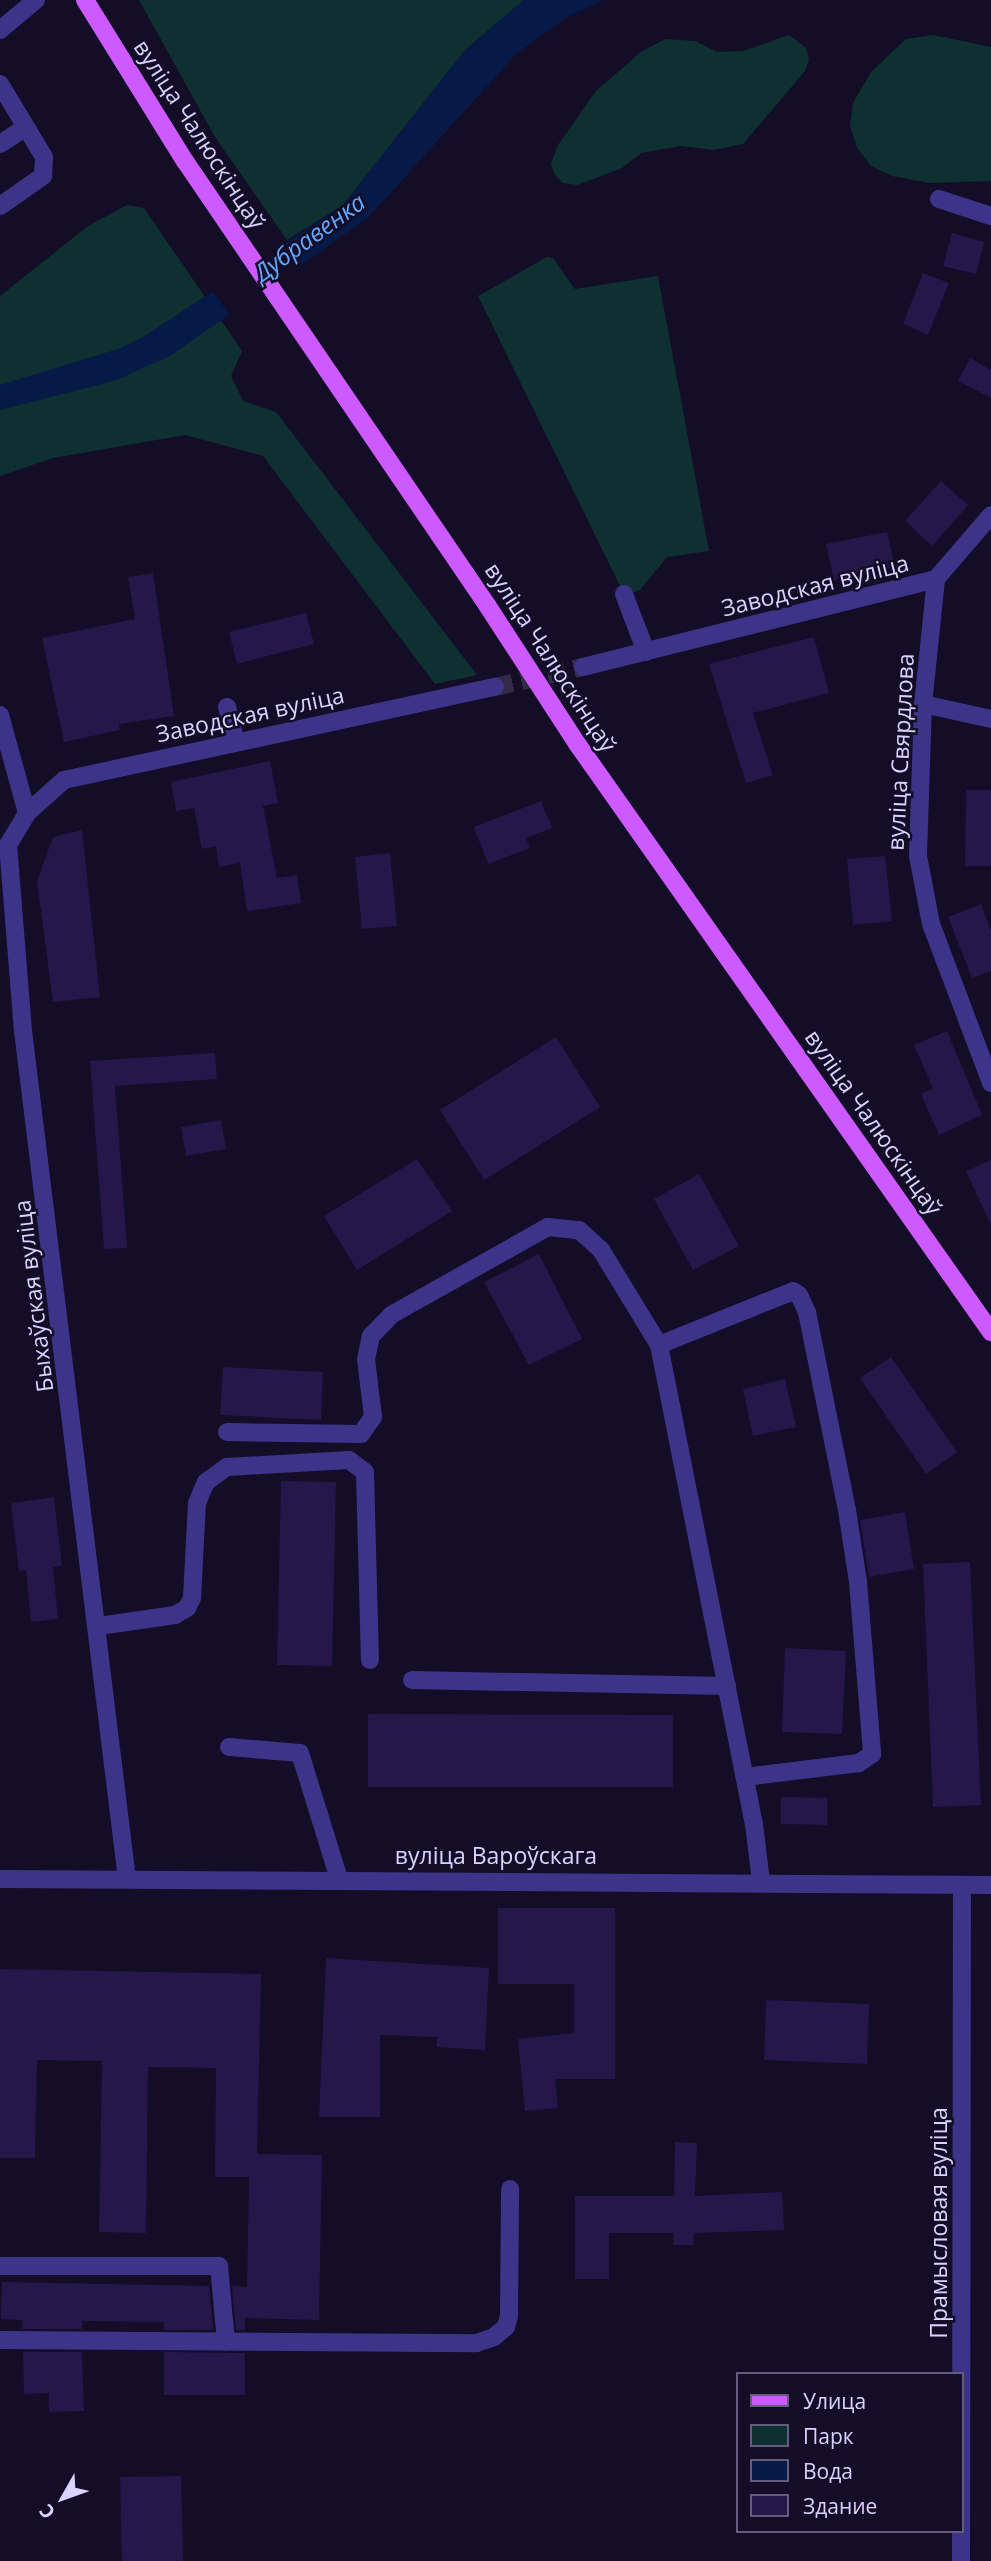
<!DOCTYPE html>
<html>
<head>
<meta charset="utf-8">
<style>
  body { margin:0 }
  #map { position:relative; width:991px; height:2561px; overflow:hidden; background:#130d27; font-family:"Open Sans",sans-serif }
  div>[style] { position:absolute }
  .green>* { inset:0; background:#0f3031 }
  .water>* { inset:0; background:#061947 }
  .pier>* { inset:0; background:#130d27 }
  .building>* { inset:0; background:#251749 }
  .minor-tunnel>* { height:18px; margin-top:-9px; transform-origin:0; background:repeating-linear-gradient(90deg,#312b47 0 18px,transparent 0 27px) }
  .minor>* { height:18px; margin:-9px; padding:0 9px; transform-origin:9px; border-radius:9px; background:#3d3489 }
  .major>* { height:18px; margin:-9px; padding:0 9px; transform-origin:9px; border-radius:9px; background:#cd5aff }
  .major-bridge>* { height:18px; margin:-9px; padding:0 9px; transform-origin:9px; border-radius:9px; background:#cd5aff }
  span { translate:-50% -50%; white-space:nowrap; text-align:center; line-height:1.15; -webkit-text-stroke:5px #130d27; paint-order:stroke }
  .street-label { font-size:23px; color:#dbd3ff }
  .water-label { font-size:24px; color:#61aaff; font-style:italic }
  .legend { position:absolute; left:736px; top:2372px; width:228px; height:161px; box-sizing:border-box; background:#130d27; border:2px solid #635c7d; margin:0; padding:9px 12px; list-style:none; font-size:21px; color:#dbd3ff }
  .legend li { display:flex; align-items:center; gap:14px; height:35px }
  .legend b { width:35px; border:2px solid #635c7d }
  .north { position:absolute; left:28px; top:2463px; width:70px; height:70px; -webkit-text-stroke:5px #130d27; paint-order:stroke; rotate:230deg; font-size:19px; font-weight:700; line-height:28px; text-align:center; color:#dbd3ff }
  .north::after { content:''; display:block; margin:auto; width:24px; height:32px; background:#dbd3ff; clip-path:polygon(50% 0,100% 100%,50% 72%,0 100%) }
</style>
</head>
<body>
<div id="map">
  <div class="green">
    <div style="clip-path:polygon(139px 0,524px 0,465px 50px,343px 205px,287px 240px,215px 137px)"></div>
    <div style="clip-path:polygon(789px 35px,806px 48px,809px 59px,805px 71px,743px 144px,714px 150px,681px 146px,641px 153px,622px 168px,577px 185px,563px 183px,554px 174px,551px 163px,558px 145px,596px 91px,642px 51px,666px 39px,695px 41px,717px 52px,743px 51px)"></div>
    <div style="clip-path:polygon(933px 35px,991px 47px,991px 181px,930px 183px,892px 176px,871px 166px,857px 148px,850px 126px,853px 103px,871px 72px,906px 39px)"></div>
    <div style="clip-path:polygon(127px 205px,144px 208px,242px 351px,231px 376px,243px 401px,276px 412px,477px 675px,435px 684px,263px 456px,185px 435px,53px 458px,0 476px,0 296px,88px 226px)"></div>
    <div style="clip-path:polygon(547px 257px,553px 258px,575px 289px,658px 276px,709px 551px,667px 557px,639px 591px,624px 594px,478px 296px)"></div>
  </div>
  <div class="water">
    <div style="clip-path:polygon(524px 0,604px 0,569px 16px,517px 53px,368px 218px,170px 356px,114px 381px,0 410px,0 385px,118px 349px,143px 337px,343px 205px,465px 50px)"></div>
  </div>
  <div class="pier">
    <div style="clip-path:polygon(281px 240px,301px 269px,231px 317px,210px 287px)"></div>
  </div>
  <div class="building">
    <div style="clip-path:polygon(952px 233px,984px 242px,976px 274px,943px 266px)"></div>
    <div style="clip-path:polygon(923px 273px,949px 283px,928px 335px,903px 324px)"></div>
    <div style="clip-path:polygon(970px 358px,991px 370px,991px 398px,958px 381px)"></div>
    <div style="clip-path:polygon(941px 481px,968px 505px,932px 546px,905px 521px)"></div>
    <div style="clip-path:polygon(887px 532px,895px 567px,834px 580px,826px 544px)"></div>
    <div style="clip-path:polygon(153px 573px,174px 716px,119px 724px,120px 730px,64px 742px,42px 638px,135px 619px,128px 577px)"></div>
    <div style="clip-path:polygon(306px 613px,314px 644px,237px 664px,229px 632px)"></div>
    <div style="clip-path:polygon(814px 637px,829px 693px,753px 713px,773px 775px,746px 783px,709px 664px)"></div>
    <div style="clip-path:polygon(270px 761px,278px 803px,263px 806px,277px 878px,297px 875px,301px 903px,247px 911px,240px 863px,219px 867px,216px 846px,202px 849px,194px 808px,176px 811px,171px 782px)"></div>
    <div style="clip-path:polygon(966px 790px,991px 790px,991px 866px,965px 866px)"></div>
    <div style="clip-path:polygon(541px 801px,552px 828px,526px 838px,530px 848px,488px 864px,474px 827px)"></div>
    <div style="clip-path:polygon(82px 830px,100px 997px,53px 1002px,37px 881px,53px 837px)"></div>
    <div style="clip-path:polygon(390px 853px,397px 926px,362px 929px,355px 857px)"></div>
    <div style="clip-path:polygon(885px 856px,892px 921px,853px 925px,847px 859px)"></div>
    <div style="clip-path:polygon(981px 904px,991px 931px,991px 971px,972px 978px,948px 917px)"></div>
    <div style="clip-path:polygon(947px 1031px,982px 1115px,939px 1135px,921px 1094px,933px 1088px,914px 1045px)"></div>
    <div style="clip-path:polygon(556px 1037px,600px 1107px,484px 1180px,440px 1110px)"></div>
    <div style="clip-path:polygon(215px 1053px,217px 1079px,115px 1086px,127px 1248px,104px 1249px,90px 1061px)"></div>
    <div style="clip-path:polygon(221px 1120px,226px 1149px,186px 1156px,181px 1127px)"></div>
    <div style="clip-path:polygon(417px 1159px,452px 1211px,357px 1270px,324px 1216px)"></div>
    <div style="clip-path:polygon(991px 1160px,991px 1225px,966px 1171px)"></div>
    <div style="clip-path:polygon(699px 1174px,739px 1246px,693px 1270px,654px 1199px)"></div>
    <div style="clip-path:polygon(539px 1254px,582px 1339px,529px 1365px,484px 1282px)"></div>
    <div style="clip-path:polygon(891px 1357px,957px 1452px,926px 1474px,860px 1378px)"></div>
    <div style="clip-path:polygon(223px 1367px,323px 1372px,321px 1420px,220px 1415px)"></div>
    <div style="clip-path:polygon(785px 1379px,796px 1427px,753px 1436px,743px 1389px)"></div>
    <div style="clip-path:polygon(281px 1481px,336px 1482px,332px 1666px,277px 1665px)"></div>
    <div style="clip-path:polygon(54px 1497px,62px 1566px,53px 1567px,58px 1619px,31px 1622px,26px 1570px,19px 1571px,11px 1503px)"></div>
    <div style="clip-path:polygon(905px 1512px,914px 1569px,869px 1577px,860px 1520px)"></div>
    <div style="clip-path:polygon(970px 1562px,981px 1805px,933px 1807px,923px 1564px)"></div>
    <div style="clip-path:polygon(785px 1648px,846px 1651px,842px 1734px,782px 1732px)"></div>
    <div style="clip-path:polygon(368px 1714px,673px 1715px,673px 1787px,368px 1787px)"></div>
    <div style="clip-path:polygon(781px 1797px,827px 1798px,827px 1825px,781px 1824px)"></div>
    <div style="clip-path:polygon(498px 1908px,615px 1908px,615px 2079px,555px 2079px,558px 2108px,525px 2111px,518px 2039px,574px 2033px,574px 1984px,498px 1984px)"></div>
    <div style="clip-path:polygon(326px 1958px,489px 1968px,485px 2050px,437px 2047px,437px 2037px,380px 2035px,380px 2117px,319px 2117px)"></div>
    <div style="clip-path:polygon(0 1969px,261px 1974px,257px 2154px,322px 2155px,319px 2320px,245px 2318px,245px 2330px,236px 2330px,232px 2286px,247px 2287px,249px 2177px,215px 2177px,216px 2068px,148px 2067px,146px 2233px,99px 2232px,102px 2061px,37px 2060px,35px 2158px,0 2158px)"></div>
    <div style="clip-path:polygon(766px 2000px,869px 2004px,867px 2064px,764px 2060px)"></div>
    <div style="clip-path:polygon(675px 2142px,697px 2143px,695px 2196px,782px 2192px,784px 2230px,694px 2233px,693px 2245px,673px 2245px,674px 2233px,609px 2233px,609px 2279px,575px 2279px,575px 2196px,674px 2196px)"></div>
    <div style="clip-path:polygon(2px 2282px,209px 2286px,213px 2330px,164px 2330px,164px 2322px,82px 2321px,82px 2329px,22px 2329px,22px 2320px,1px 2319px)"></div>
    <div style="clip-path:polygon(23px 2352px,82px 2352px,84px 2411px,49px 2412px,49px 2393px,24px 2394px)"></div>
    <div style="clip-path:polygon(164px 2352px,245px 2353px,245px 2395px,164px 2395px)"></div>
    <div style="clip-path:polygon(181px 2476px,183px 2561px,122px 2561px,120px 2477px)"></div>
  </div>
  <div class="minor-tunnel">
    <div style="left:495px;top:687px;width:90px;rotate:-12.8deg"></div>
  </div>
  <div class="minor">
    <div style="left:0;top:30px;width:47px;rotate:-39.8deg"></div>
    <div style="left:0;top:84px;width:85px;rotate:58.9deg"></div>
    <div style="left:44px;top:157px;width:19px;rotate:93deg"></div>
    <div style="left:43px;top:176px;width:52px;rotate:145.1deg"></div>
    <div style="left:0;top:144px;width:30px;rotate:-33deg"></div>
    <div style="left:939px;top:199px;width:55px;rotate:18.1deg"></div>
    <div style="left:936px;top:579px;width:126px;rotate:95.9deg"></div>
    <div style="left:923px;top:704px;width:152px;rotate:91.9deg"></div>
    <div style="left:918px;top:856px;width:69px;rotate:79.2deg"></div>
    <div style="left:931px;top:924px;width:170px;rotate:69.3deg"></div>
    <div style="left:936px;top:579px;width:84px;rotate:-49.3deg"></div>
    <div style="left:624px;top:594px;width:62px;rotate:69.2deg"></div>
    <div style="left:583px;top:667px;width:364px;rotate:-14deg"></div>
    <div style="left:923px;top:704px;width:70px;rotate:12.4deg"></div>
    <div style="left:227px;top:707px;width:34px;rotate:76deg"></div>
    <div style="left:0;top:715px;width:102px;rotate:74.6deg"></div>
    <div style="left:659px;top:1345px;width:144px;rotate:-21.9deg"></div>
    <div style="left:793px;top:1291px;width:7px;rotate:34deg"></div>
    <div style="left:799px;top:1295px;width:19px;rotate:65deg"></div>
    <div style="left:807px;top:1312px;width:202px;rotate:78.6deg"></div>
    <div style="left:847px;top:1510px;width:73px;rotate:81.3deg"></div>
    <div style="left:858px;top:1582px;width:173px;rotate:85.3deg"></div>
    <div style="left:872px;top:1754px;width:16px;rotate:145deg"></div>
    <div style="left:859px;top:1763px;width:115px;rotate:173deg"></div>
    <div style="left:227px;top:1432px;width:134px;rotate:0.9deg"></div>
    <div style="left:361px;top:1434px;width:21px;rotate:-55deg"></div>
    <div style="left:373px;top:1417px;width:58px;rotate:-96.9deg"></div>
    <div style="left:366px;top:1359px;width:24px;rotate:-78deg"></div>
    <div style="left:371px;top:1336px;width:29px;rotate:-46deg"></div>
    <div style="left:391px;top:1315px;width:180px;rotate:-29.3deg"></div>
    <div style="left:548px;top:1227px;width:31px;rotate:6deg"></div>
    <div style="left:579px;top:1230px;width:30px;rotate:42deg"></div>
    <div style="left:601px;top:1250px;width:111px;rotate:58.6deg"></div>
    <div style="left:659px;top:1345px;width:488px;rotate:78.8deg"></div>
    <div style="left:754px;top:1824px;width:58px;rotate:83.1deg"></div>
    <div style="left:99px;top:1626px;width:77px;rotate:-8.2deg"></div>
    <div style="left:175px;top:1615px;width:14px;rotate:-30deg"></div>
    <div style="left:187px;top:1608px;width:11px;rotate:-63deg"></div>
    <div style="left:192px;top:1598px;width:95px;rotate:-87deg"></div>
    <div style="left:197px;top:1503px;width:23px;rotate:-67deg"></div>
    <div style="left:206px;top:1482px;width:26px;rotate:-36deg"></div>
    <div style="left:227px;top:1467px;width:122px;rotate:-3.3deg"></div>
    <div style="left:349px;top:1460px;width:20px;rotate:37deg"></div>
    <div style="left:365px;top:1472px;width:188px;rotate:88.5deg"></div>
    <div style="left:412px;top:1680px;width:315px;rotate:1.1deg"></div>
    <div style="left:229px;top:1747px;width:71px;rotate:4.8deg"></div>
    <div style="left:300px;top:1753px;width:132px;rotate:72.8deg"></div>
    <div style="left:0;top:1879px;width:991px;rotate:0.35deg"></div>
    <div style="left:127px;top:1879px;width:854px;rotate:-96.99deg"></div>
    <div style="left:23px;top:1031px;width:187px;rotate:-94.6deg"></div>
    <div style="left:8px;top:845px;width:37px;rotate:-59deg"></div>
    <div style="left:27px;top:813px;width:50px;rotate:-41.7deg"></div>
    <div style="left:64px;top:780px;width:441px;rotate:-12.2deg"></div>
    <div style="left:0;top:2266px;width:219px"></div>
    <div style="left:219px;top:2266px;width:76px;rotate:84.7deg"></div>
    <div style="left:0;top:2340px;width:476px;rotate:0.4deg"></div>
    <div style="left:476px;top:2343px;width:19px;rotate:-18deg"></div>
    <div style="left:494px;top:2337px;width:16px;rotate:-40deg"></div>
    <div style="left:506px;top:2327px;width:11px;rotate:-75deg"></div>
    <div style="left:509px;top:2316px;width:127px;rotate:-89.5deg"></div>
    <div style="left:961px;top:2561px;width:676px;rotate:-89.92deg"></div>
  </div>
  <div class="major">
    <div style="left:85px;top:0;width:190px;rotate:58.2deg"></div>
    <div style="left:185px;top:161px;width:537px;rotate:55.78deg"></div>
    <div style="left:578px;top:745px;width:718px;rotate:54.87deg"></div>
  </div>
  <div class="major-bridge">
    <div style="left:487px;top:605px;width:167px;rotate:57deg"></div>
  </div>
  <div class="street-label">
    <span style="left:200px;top:134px;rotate:57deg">вуліца Чалюскінцаў</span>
    <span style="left:815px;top:585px;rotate:-14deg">Заводская вуліца</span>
    <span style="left:551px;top:657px;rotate:57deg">вуліца Чалюскінцаў</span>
    <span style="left:250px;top:714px;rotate:-12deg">Заводская вуліца</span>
    <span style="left:900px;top:752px;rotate:-87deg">вуліца Свярдлова</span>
    <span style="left:874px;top:1122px;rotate:55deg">вуліца Чалюскінцаў</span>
    <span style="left:33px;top:1296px;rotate:-97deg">Быхаўская вуліца</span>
    <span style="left:496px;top:1855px">вуліца Вароўскага</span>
    <span style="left:938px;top:2223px;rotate:-90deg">Прамысловая вуліца</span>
  </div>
  <div class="water-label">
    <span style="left:309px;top:237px;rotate:-36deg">Дубравенка</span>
  </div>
  <ul class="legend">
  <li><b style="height:9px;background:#cd5aff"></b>Улица</li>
  <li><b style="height:19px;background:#0f3031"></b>Парк</li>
  <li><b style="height:19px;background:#061947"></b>Вода</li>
  <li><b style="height:19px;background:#251749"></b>Здание</li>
  </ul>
  <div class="north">С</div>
</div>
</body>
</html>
